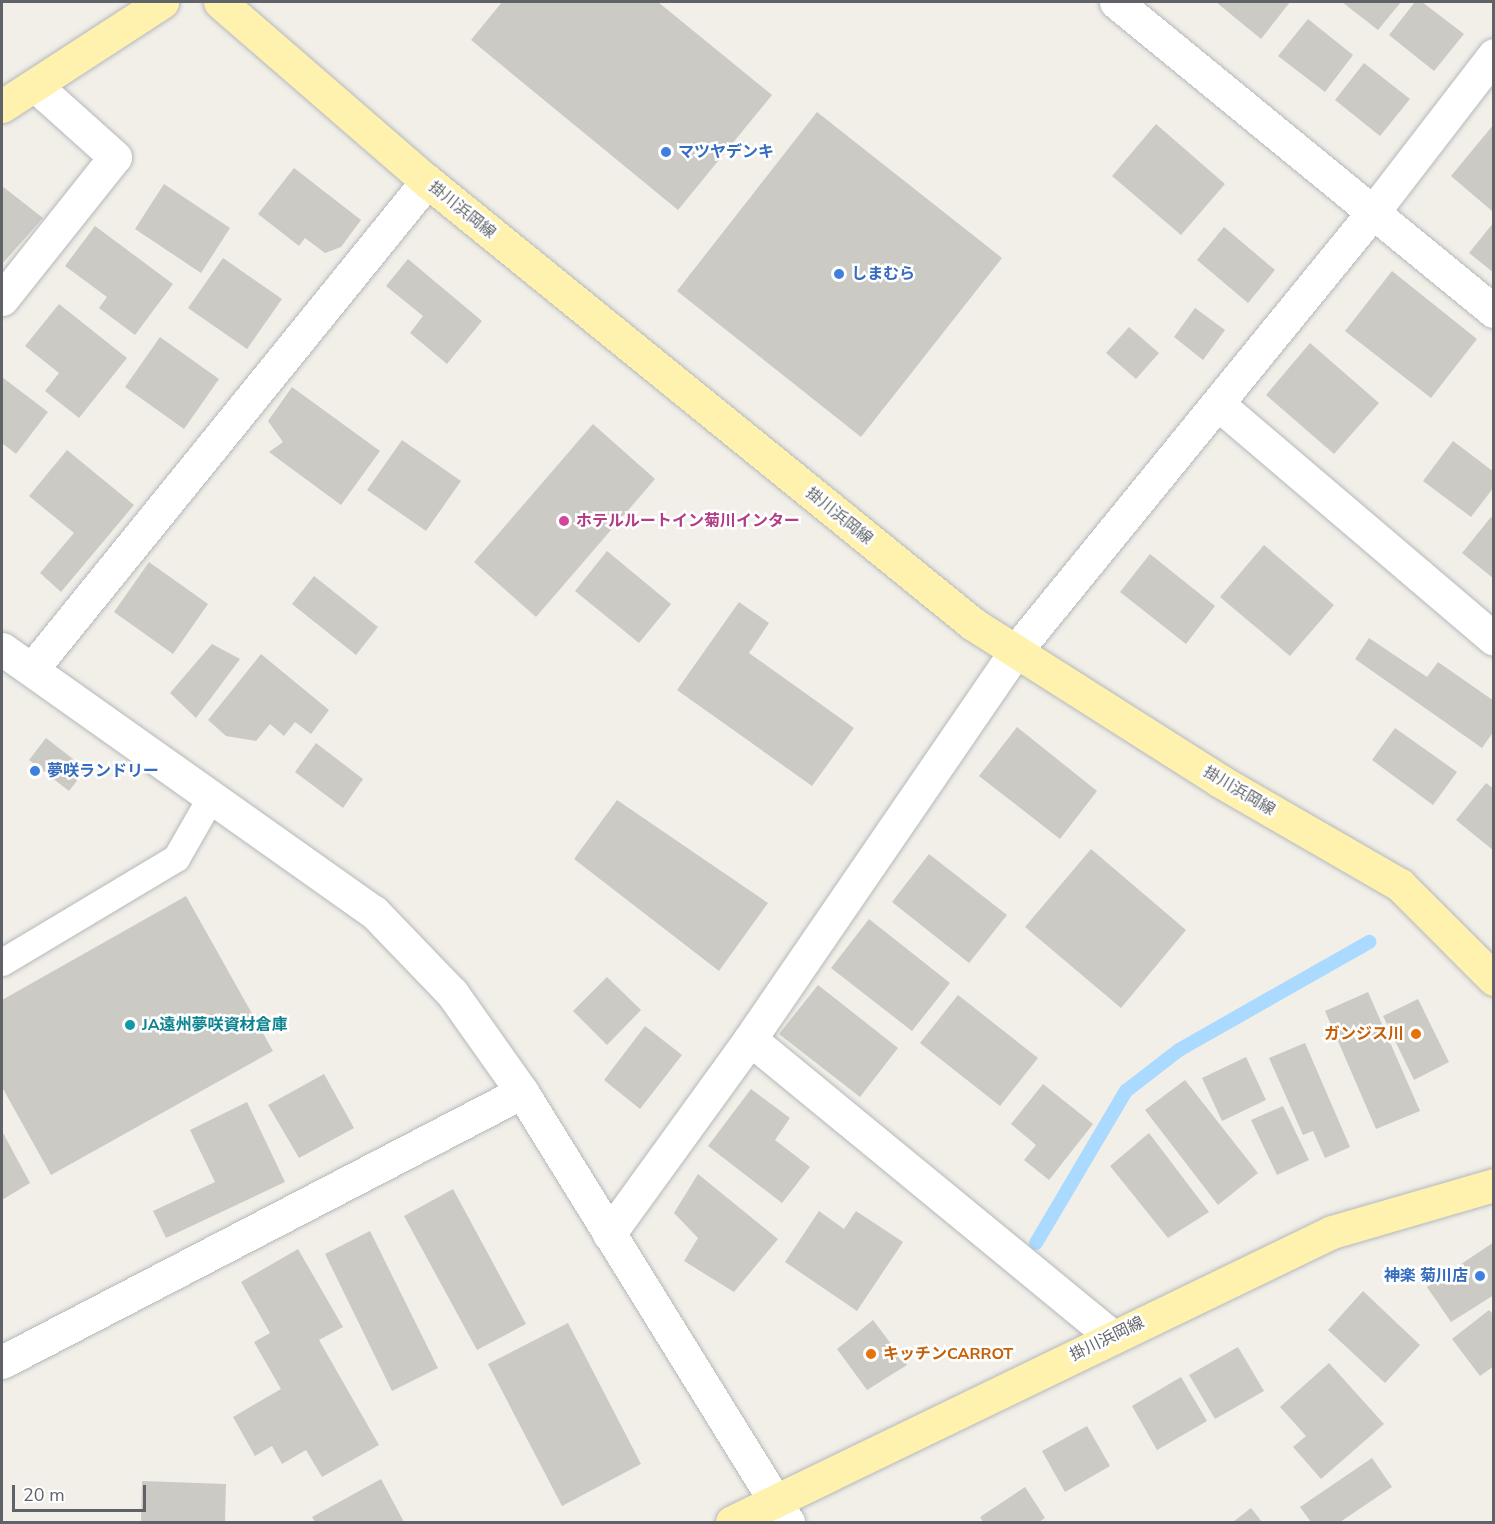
<!DOCTYPE html>
<html>
<head>
<meta charset="utf-8">
<style>
  body { margin:0 }
  #map { position:relative; width:1495px; height:1524px; overflow:hidden; background:#f1efe8; font-family:"Nunito Sans","Noto Sans JP",sans-serif }
  div>[style] { position:absolute }
  .stream>* { height:14px; margin:-7px; padding:0 7px; transform-origin:7px; border-radius:7px; background:#aadaff }
  .building>* { inset:0; background:#cccac5 }
  .roads { filter:drop-shadow(0 0 2px #b5b8bc) drop-shadow(0 0 2px #b5b8bc) }
  .lane>* { height:27px; margin:-13.5px; padding:0 13.5px; transform-origin:13.5px; border-radius:13.5px; background:#fff }
  .street>* { height:33px; margin:-16.5px; padding:0 16.5px; transform-origin:16.5px; border-radius:16.5px; background:#fff }
  .primary>* { height:33px; margin:-16.5px; padding:0 16.5px; transform-origin:16.5px; border-radius:16.5px; background:#fff2af }
  .dots>* { width:16px; height:16px; translate:-50% -50%; box-sizing:border-box; border:3px solid #fff; border-radius:50% }
  span { translate:-50% -50%; white-space:nowrap; text-align:center; line-height:1.15; -webkit-text-stroke:5px #fff; paint-order:stroke }
  .shop-label { font-size:16px; color:#366cbe; font-weight:700 }
  .left { translate:0 -50%; text-align:left }
  .right { translate:-100% -50%; text-align:right }
  .street-label { font-size:16px; color:#5f6368 }
  .hotel-label { font-size:16px; color:#b23c85; font-weight:700 }
  .culture-label { font-size:16px; color:#0d838f; font-weight:700 }
  .food-label { font-size:16px; color:#c56008; font-weight:700 }
  .frame { position:absolute; inset:0; border:3px solid #5f6368; pointer-events:none }
  .scale { position:absolute; left:12px; top:1485px; width:134px; height:27px; box-sizing:border-box; border:3px solid #5f6368; border-top:0; padding-left:8px; font-size:18px; line-height:21px; white-space:nowrap; color:#5f6368; -webkit-text-stroke:4px #fff; paint-order:stroke }
</style>
</head>
<body>
<div id="map">
  <div class="stream">
    <div style="left:1036px;top:1243px;width:177px;rotate:-59.4deg"></div>
    <div style="left:1126px;top:1091px;width:67px;rotate:-37.7deg"></div>
    <div style="left:1179px;top:1050px;width:219px;rotate:-29.6deg"></div>
  </div>
  <div class="building">
    <div style="clip-path:polygon(502px 2px,658px 2px,772px 95px,678px 210px,471px 40px)"></div>
    <div style="clip-path:polygon(1216px 2px,1290px 2px,1261px 39px)"></div>
    <div style="clip-path:polygon(1342px 2px,1401px 2px,1378px 30px)"></div>
    <div style="clip-path:polygon(1415px 2px,1422px 2px,1464px 34px,1434px 71px,1389px 35px)"></div>
    <div style="clip-path:polygon(1308px 19px,1353px 55px,1325px 92px,1278px 56px)"></div>
    <div style="clip-path:polygon(1364px 63px,1410px 99px,1380px 136px,1335px 100px)"></div>
    <div style="clip-path:polygon(817px 112px,1002px 258px,861px 437px,677px 291px)"></div>
    <div style="clip-path:polygon(1156px 124px,1225px 184px,1181px 235px,1112px 176px)"></div>
    <div style="clip-path:polygon(1494px 124px,1494px 209px,1492px 211px,1451px 176px)"></div>
    <div style="clip-path:polygon(294px 168px,361px 220px,341px 247px,325px 253px,305px 238px,299px 246px,258px 214px)"></div>
    <div style="clip-path:polygon(164px 184px,230px 228px,201px 273px,135px 229px)"></div>
    <div style="clip-path:polygon(2px 186px,43px 218px,2px 264px)"></div>
    <div style="clip-path:polygon(1494px 222px,1494px 273px,1469px 253px)"></div>
    <div style="clip-path:polygon(95px 226px,173px 284px,135px 335px,99px 308px,107px 297px,65px 266px)"></div>
    <div style="clip-path:polygon(1224px 227px,1275px 270px,1248px 303px,1197px 260px)"></div>
    <div style="clip-path:polygon(223px 258px,282px 299px,247px 349px,188px 308px)"></div>
    <div style="clip-path:polygon(408px 259px,482px 321px,447px 364px,410px 333px,423px 316px,386px 286px)"></div>
    <div style="clip-path:polygon(1392px 271px,1477px 339px,1431px 398px,1345px 331px)"></div>
    <div style="clip-path:polygon(59px 304px,127px 358px,79px 418px,45px 391px,59px 373px,25px 346px)"></div>
    <div style="clip-path:polygon(1195px 308px,1225px 330px,1203px 360px,1174px 337px)"></div>
    <div style="clip-path:polygon(1129px 327px,1159px 353px,1136px 379px,1106px 353px)"></div>
    <div style="clip-path:polygon(160px 337px,219px 379px,184px 429px,125px 387px)"></div>
    <div style="clip-path:polygon(1310px 343px,1379px 403px,1334px 454px,1266px 395px)"></div>
    <div style="clip-path:polygon(2px 377px,48px 412px,16px 454px,2px 443px)"></div>
    <div style="clip-path:polygon(292px 387px,380px 451px,341px 505px,269px 452px,283px 442px,268px 421px)"></div>
    <div style="clip-path:polygon(593px 424px,655px 479px,536px 617px,474px 562px)"></div>
    <div style="clip-path:polygon(402px 440px,461px 481px,426px 531px,367px 490px)"></div>
    <div style="clip-path:polygon(1453px 441px,1494px 472px,1494px 487px,1471px 517px,1423px 481px)"></div>
    <div style="clip-path:polygon(67px 450px,134px 505px,61px 592px,40px 573px,74px 533px,29px 496px)"></div>
    <div style="clip-path:polygon(1491px 517px,1494px 519px,1494px 579px,1462px 553px)"></div>
    <div style="clip-path:polygon(1264px 545px,1334px 605px,1290px 656px,1220px 597px)"></div>
    <div style="clip-path:polygon(607px 551px,671px 604px,639px 643px,575px 591px)"></div>
    <div style="clip-path:polygon(1150px 554px,1215px 606px,1186px 644px,1120px 592px)"></div>
    <div style="clip-path:polygon(149px 562px,208px 604px,173px 654px,114px 612px)"></div>
    <div style="clip-path:polygon(314px 576px,378px 627px,356px 655px,292px 604px)"></div>
    <div style="clip-path:polygon(739px 602px,769px 623px,749px 653px,854px 728px,812px 786px,677px 690px)"></div>
    <div style="clip-path:polygon(1369px 638px,1427px 677px,1438px 662px,1494px 701px,1494px 731px,1482px 748px,1355px 659px)"></div>
    <div style="clip-path:polygon(212px 644px,240px 659px,196px 718px,170px 693px)"></div>
    <div style="clip-path:polygon(261px 654px,329px 710px,311px 734px,295px 722px,284px 736px,270px 724px,256px 741px,226px 736px,208px 720px)"></div>
    <div style="clip-path:polygon(1017px 727px,1097px 791px,1060px 839px,979px 776px)"></div>
    <div style="clip-path:polygon(1395px 728px,1457px 772px,1433px 805px,1372px 760px)"></div>
    <div style="clip-path:polygon(46px 738px,86px 769px,69px 791px,29px 760px)"></div>
    <div style="clip-path:polygon(316px 743px,363px 779px,343px 808px,295px 772px)"></div>
    <div style="clip-path:polygon(1486px 783px,1494px 789px,1494px 851px,1456px 820px)"></div>
    <div style="clip-path:polygon(617px 800px,768px 903px,719px 971px,574px 859px)"></div>
    <div style="clip-path:polygon(1091px 849px,1186px 930px,1121px 1008px,1025px 927px)"></div>
    <div style="clip-path:polygon(929px 854px,1007px 915px,969px 963px,892px 902px)"></div>
    <div style="clip-path:polygon(186px 896px,273px 1051px,51px 1175px,2px 1087px,2px 1000px)"></div>
    <div style="clip-path:polygon(869px 919px,950px 983px,912px 1031px,831px 968px)"></div>
    <div style="clip-path:polygon(607px 977px,641px 1010px,607px 1045px,573px 1011px)"></div>
    <div style="clip-path:polygon(818px 985px,898px 1048px,860px 1097px,779px 1034px)"></div>
    <div style="clip-path:polygon(1368px 992px,1420px 1111px,1376px 1129px,1325px 1011px)"></div>
    <div style="clip-path:polygon(958px 995px,1038px 1058px,1000px 1106px,920px 1043px)"></div>
    <div style="clip-path:polygon(1418px 999px,1449px 1062px,1414px 1080px,1383px 1016px)"></div>
    <div style="clip-path:polygon(645px 1026px,682px 1055px,640px 1109px,604px 1080px)"></div>
    <div style="clip-path:polygon(1305px 1043px,1350px 1147px,1325px 1158px,1313px 1131px,1303px 1135px,1269px 1058px)"></div>
    <div style="clip-path:polygon(1246px 1057px,1266px 1100px,1222px 1121px,1202px 1078px)"></div>
    <div style="clip-path:polygon(324px 1074px,354px 1128px,299px 1158px,268px 1105px)"></div>
    <div style="clip-path:polygon(1185px 1080px,1258px 1173px,1218px 1205px,1145px 1110px)"></div>
    <div style="clip-path:polygon(1043px 1084px,1093px 1124px,1049px 1180px,1024px 1160px,1036px 1145px,1011px 1124px)"></div>
    <div style="clip-path:polygon(751px 1089px,790px 1118px,775px 1140px,810px 1167px,782px 1203px,708px 1146px)"></div>
    <div style="clip-path:polygon(247px 1102px,285px 1182px,166px 1238px,153px 1211px,215px 1182px,190px 1130px)"></div>
    <div style="clip-path:polygon(1283px 1106px,1309px 1160px,1277px 1175px,1251px 1120px)"></div>
    <div style="clip-path:polygon(2px 1131px,30px 1183px,2px 1200px)"></div>
    <div style="clip-path:polygon(1149px 1133px,1209px 1212px,1168px 1238px,1110px 1166px)"></div>
    <div style="clip-path:polygon(698px 1174px,778px 1239px,734px 1292px,684px 1261px,698px 1238px,674px 1213px)"></div>
    <div style="clip-path:polygon(453px 1189px,526px 1324px,477px 1350px,404px 1216px)"></div>
    <div style="clip-path:polygon(819px 1211px,844px 1229px,856px 1211px,903px 1242px,857px 1311px,785px 1262px)"></div>
    <div style="clip-path:polygon(370px 1231px,438px 1368px,392px 1391px,325px 1254px)"></div>
    <div style="clip-path:polygon(1494px 1242px,1494px 1295px,1451px 1322px,1427px 1287px)"></div>
    <div style="clip-path:polygon(298px 1249px,343px 1327px,319px 1340px,379px 1445px,322px 1477px,306px 1450px,282px 1464px,272px 1446px,255px 1456px,233px 1417px,281px 1389px,254px 1342px,270px 1333px,241px 1282px)"></div>
    <div style="clip-path:polygon(1363px 1291px,1420px 1345px,1385px 1383px,1328px 1330px)"></div>
    <div style="clip-path:polygon(1489px 1310px,1494px 1315px,1494px 1366px,1480px 1376px,1452px 1339px)"></div>
    <div style="clip-path:polygon(873px 1320px,907px 1365px,867px 1390px,837px 1349px)"></div>
    <div style="clip-path:polygon(568px 1323px,641px 1464px,562px 1506px,488px 1364px)"></div>
    <div style="clip-path:polygon(1238px 1347px,1264px 1391px,1215px 1419px,1189px 1375px)"></div>
    <div style="clip-path:polygon(1329px 1363px,1384px 1424px,1321px 1479px,1293px 1447px,1306px 1436px,1280px 1407px)"></div>
    <div style="clip-path:polygon(1181px 1377px,1207px 1421px,1157px 1450px,1132px 1406px)"></div>
    <div style="clip-path:polygon(1087px 1426px,1110px 1466px,1065px 1492px,1042px 1451px)"></div>
    <div style="clip-path:polygon(1372px 1458px,1392px 1487px,1340px 1522px,1311px 1522px,1300px 1507px)"></div>
    <div style="clip-path:polygon(381px 1479px,404px 1522px,315px 1522px,312px 1517px)"></div>
    <div style="clip-path:polygon(142px 1481px,226px 1484px,225px 1522px,141px 1522px)"></div>
    <div style="clip-path:polygon(1025px 1487px,1045px 1518px,1039px 1522px,983px 1522px,980px 1517px)"></div>
    <div style="clip-path:polygon(1251px 1508px,1262px 1522px,1233px 1522px)"></div>
  </div>
  <div class="roads">
    <div class="lane">
      <div style="left:2px;top:962px;width:203px;rotate:-30.9deg"></div>
      <div style="left:176px;top:858px;width:70px;rotate:-60.2deg"></div>
    </div>
    <div class="street">
      <div style="left:1116px;top:2px;width:488px;rotate:39.3deg"></div>
      <div style="left:2px;top:299px;width:181px;rotate:-51.5deg"></div>
      <div style="left:115px;top:157px;width:106px;rotate:-138.1deg"></div>
      <div style="left:1218px;top:404px;width:362px;rotate:40.4deg"></div>
      <div style="left:2px;top:649px;width:456px;rotate:35.3deg"></div>
      <div style="left:374px;top:912px;width:112px;rotate:46.1deg"></div>
      <div style="left:452px;top:993px;width:121px;rotate:54.7deg"></div>
      <div style="left:522px;top:1092px;width:506px;rotate:58.26deg"></div>
      <div style="left:32px;top:669px;width:628px;rotate:-51.01deg"></div>
      <div style="left:750px;top:1039px;width:467px;rotate:39.4deg"></div>
      <div style="left:609px;top:1234px;width:241px;rotate:-54.1deg"></div>
      <div style="left:750px;top:1039px;width:468px;rotate:-55.6deg"></div>
      <div style="left:1014px;top:653px;width:569px;rotate:-50.85deg"></div>
      <div style="left:1373px;top:212px;width:198px;rotate:-52.4deg"></div>
      <div style="left:2px;top:1362px;width:586px;rotate:-27.44deg"></div>
    </div>
    <div class="primary">
      <div style="left:220px;top:2px;width:274px;rotate:40.9deg"></div>
      <div style="left:427px;top:181px;width:703px;rotate:39.05deg"></div>
      <div style="left:973px;top:624px;width:293px;rotate:32.4deg"></div>
      <div style="left:1220px;top:781px;width:208px;rotate:30deg"></div>
      <div style="left:1400px;top:885px;width:133px;rotate:45deg"></div>
      <div style="left:2px;top:106px;width:191px;rotate:-33deg"></div>
      <div style="left:732px;top:1522px;width:666px;rotate:-25.8deg"></div>
      <div style="left:1332px;top:1232px;width:169px;rotate:-16.2deg"></div>
    </div>
  </div>
  <div class="dots">
    <div style="left:666px;top:152px;background:#3f7fe0"></div>
    <div style="left:839px;top:274px;background:#3f7fe0"></div>
    <div style="left:564px;top:521px;background:#d1479c"></div>
    <div style="left:35px;top:771px;background:#3f7fe0"></div>
    <div style="left:130px;top:1025px;background:#0f9aa8"></div>
    <div style="left:1416px;top:1034px;background:#e8710a"></div>
    <div style="left:1480px;top:1276px;background:#3f7fe0"></div>
    <div style="left:871px;top:1354px;background:#e8710a"></div>
  </div>
  <div class="shop-label">
    <span class="left" style="left:678px;top:152px">マツヤデンキ</span>
    <span class="left" style="left:851px;top:274px">しまむら</span>
    <span class="left" style="left:47px;top:771px">夢咲ランドリー</span>
    <span class="right" style="left:1468px;top:1276px">神楽 菊川店</span>
  </div>
  <div class="street-label">
    <span style="left:462px;top:210px;rotate:39deg">掛川浜岡線</span>
    <span style="left:839px;top:516px;rotate:39deg">掛川浜岡線</span>
    <span style="left:1239px;top:791px;rotate:31deg">掛川浜岡線</span>
    <span style="left:1107px;top:1339px;rotate:-26deg">掛川浜岡線</span>
  </div>
  <div class="hotel-label">
    <span class="left" style="left:576px;top:521px">ホテルルートイン菊川インター</span>
  </div>
  <div class="culture-label">
    <span class="left" style="left:142px;top:1025px">JA遠州夢咲資材倉庫</span>
  </div>
  <div class="food-label">
    <span class="right" style="left:1404px;top:1034px">ガンジス川</span>
    <span class="left" style="left:883px;top:1354px">キッチンCARROT</span>
  </div>
  <div class="frame"></div>
  <div class="scale">20 m</div>
</div>
</body>
</html>
